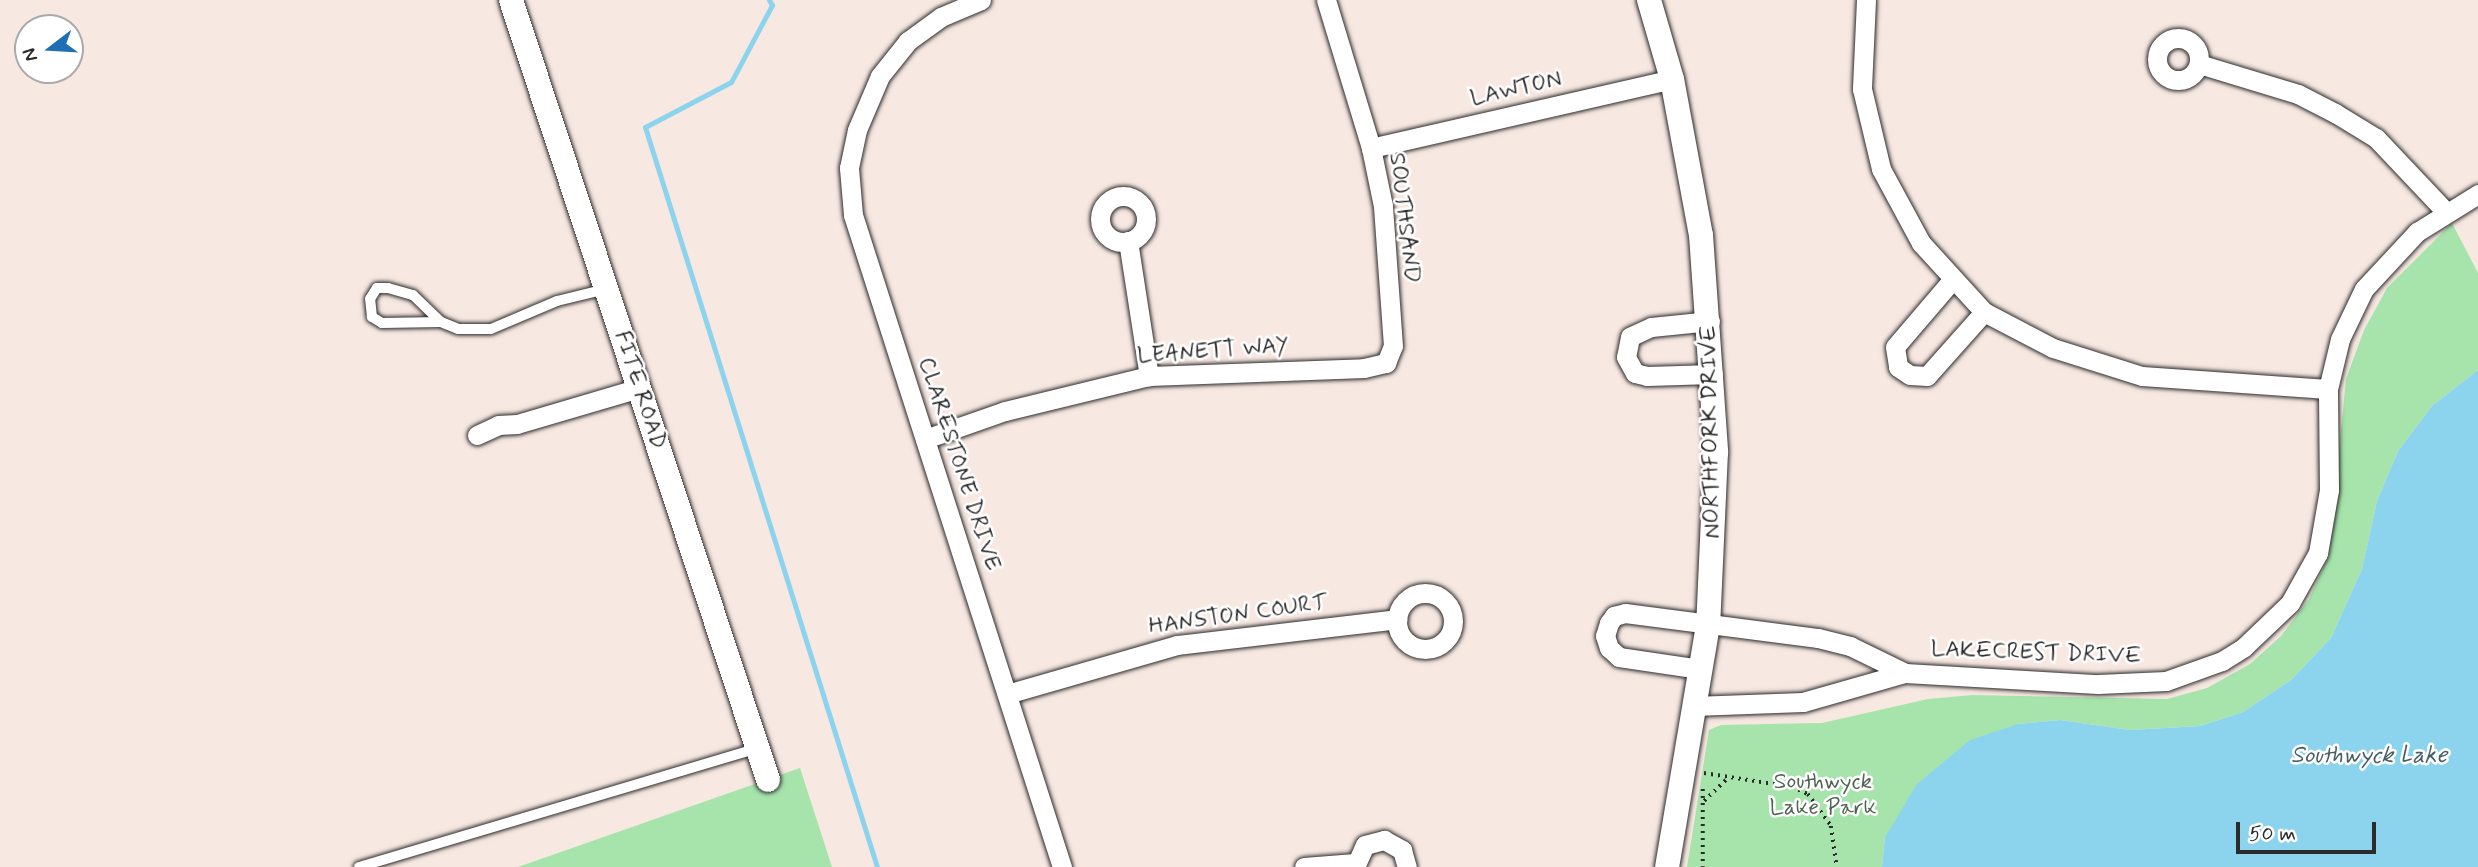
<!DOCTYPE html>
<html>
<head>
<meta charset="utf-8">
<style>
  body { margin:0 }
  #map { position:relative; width:2478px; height:867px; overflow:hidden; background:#f8e8e2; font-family:Mynerve,sans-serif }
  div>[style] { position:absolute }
  .green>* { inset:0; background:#a6e4ac }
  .water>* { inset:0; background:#8cd4ed }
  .stream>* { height:5px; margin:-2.5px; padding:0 2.5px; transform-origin:2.5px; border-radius:2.5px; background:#8cd4ed }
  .path>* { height:3.5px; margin-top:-1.75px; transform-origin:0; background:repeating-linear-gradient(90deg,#2b2b2b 0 2px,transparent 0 7px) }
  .roads { filter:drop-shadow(0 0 2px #2b2b2b) drop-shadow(0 0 2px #2b2b2b) }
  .service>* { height:10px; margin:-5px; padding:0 5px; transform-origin:5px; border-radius:5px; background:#fff }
  .minor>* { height:19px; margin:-9.5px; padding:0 9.5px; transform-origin:9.5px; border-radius:9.5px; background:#fff }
  .minor>.ring { margin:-9.5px; padding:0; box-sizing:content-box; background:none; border:19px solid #fff; border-radius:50% }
  .tertiary>* { height:24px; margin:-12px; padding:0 12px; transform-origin:12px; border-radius:12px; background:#fff }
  span { translate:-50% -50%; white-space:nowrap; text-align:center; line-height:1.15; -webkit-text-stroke:5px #fff; paint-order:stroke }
  .street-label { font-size:23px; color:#2b2b2b }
  .park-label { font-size:23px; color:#506252 }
  .water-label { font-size:24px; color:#485e65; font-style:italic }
  .north { position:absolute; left:14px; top:14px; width:70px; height:70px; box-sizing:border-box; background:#fff; border:2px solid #aaa; border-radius:50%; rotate:253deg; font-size:19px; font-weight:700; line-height:28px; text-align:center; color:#2b2b2b }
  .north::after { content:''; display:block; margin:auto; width:24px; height:32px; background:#1f6fb2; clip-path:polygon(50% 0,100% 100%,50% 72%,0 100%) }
  .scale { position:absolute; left:2236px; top:822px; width:140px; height:32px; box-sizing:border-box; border:4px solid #2b2b2b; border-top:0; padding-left:9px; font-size:21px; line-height:24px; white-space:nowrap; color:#2b2b2b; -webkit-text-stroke:5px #fff; paint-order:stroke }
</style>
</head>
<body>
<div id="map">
  <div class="green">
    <div style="clip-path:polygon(2452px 223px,2478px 273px,2478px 370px,2432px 406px,2398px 451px,2377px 501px,2362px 569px,2331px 638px,2291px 680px,2243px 712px,2200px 726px,2130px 730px,2060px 720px,2018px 724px,1885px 837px,1882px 867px,1687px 867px,1709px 730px,1721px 725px,1822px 723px,1928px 699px,1973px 695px,2167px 699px,2207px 688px,2250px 664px,2281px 636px,2309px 599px,2329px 555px,2346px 379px,2364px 330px,2387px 288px)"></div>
    <div style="clip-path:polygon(800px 768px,832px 867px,518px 867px)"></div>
  </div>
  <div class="water">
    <div style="clip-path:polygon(2478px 370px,2478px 867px,1882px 867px,1885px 837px,1917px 784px,1970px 740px,2018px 724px,2060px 720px,2130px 730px,2200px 726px,2243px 712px,2291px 680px,2331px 638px,2362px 569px,2377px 501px,2398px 451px,2432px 406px)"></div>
  </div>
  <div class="stream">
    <div style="left:769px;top:0;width:6px;rotate:59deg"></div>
    <div style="left:772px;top:5px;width:87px;rotate:118deg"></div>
    <div style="left:731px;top:82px;width:97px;rotate:152.4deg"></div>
    <div style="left:645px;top:127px;width:776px;rotate:72.59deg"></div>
  </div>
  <div class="path">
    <div style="left:1704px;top:773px;width:89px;rotate:9deg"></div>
    <div style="left:1792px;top:787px;width:17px;rotate:24deg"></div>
    <div style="left:1808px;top:794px;width:39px;rotate:54deg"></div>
    <div style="left:1831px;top:826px;width:41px;rotate:81.7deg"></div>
    <div style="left:1703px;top:789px;width:78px;rotate:90deg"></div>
    <div style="left:1704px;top:801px;width:33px;rotate:-44deg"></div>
  </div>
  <div class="roads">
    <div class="service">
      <div style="left:441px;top:322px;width:59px;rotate:179deg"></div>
      <div style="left:382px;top:323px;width:12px;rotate:-149deg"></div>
      <div style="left:372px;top:317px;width:18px;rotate:-96deg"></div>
      <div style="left:370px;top:299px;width:13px;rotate:-58deg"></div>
      <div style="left:377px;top:288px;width:11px"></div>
      <div style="left:388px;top:288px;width:26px;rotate:16deg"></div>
      <div style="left:413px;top:295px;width:39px;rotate:44deg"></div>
      <div style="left:441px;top:322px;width:18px;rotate:22deg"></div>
      <div style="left:458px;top:329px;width:33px"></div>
      <div style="left:491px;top:329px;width:72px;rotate:-23deg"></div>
      <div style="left:557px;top:301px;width:50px;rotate:-13.8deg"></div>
      <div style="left:359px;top:867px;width:416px;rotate:-16.6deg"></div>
    </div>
    <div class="minor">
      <div style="left:981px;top:0;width:43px;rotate:157deg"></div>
      <div style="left:941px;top:17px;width:41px;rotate:144deg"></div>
      <div style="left:908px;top:41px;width:45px;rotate:128.7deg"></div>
      <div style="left:880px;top:76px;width:59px;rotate:113.1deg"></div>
      <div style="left:857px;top:130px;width:39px;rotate:102deg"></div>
      <div style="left:849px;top:168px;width:47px;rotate:85.1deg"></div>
      <div style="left:853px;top:215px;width:685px;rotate:72.23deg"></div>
      <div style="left:1866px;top:0;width:89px;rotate:92.6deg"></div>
      <div style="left:1862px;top:89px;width:82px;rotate:76.6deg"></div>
      <div style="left:1881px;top:169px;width:84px;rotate:61.6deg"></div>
      <div style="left:1921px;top:243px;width:93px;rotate:47.6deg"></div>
      <div style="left:1984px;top:312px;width:78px;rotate:27.6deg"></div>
      <div style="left:2053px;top:348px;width:93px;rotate:17.5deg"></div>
      <div style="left:2142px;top:376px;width:186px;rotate:4deg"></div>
      <div class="ring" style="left:2157px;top:38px;width:23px;height:23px"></div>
      <div style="left:2199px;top:64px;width:103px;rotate:16.9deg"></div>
      <div style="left:2298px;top:94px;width:42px;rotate:27.2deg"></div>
      <div style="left:2335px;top:113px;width:48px;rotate:31.4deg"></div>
      <div style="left:2376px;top:138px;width:100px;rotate:46.6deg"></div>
      <div style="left:1371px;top:148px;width:309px;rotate:-12.9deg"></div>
      <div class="ring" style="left:1100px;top:196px;width:27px;height:27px"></div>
      <div style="left:1128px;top:241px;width:137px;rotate:81.2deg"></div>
      <div style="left:1953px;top:279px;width:89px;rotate:130.5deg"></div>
      <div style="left:1895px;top:347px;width:20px;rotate:81deg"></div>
      <div style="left:1898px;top:367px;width:14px;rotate:34deg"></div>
      <div style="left:1910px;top:375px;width:17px;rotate:3deg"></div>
      <div style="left:1927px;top:376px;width:86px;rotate:-48.3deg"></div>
      <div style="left:1710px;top:321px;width:59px;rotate:174.2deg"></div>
      <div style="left:1651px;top:327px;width:23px;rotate:155deg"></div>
      <div style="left:1630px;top:337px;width:20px;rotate:101deg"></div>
      <div style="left:1626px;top:357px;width:18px;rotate:61deg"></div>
      <div style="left:1635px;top:373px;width:12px;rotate:14deg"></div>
      <div style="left:1647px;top:376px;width:66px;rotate:-1.7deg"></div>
      <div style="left:477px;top:435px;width:23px;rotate:-25deg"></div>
      <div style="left:498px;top:425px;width:19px;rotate:-3deg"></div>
      <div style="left:517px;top:424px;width:127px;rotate:-16.4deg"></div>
      <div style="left:925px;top:439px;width:85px;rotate:-19.3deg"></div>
      <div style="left:1005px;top:411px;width:148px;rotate:-13.7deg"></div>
      <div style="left:1149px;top:376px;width:215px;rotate:-2.1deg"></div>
      <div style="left:1364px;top:368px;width:23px;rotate:-13deg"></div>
      <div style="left:1386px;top:363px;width:18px;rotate:-68deg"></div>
      <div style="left:1393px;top:346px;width:140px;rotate:-94.1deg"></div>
      <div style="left:1383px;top:206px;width:59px;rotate:-101.7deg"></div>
      <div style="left:1371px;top:148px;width:155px;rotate:-106.9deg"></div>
      <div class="ring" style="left:1397px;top:593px;width:37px;height:37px"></div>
      <div style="left:1700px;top:669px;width:82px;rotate:-171.6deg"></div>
      <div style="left:1619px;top:657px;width:13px;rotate:-138deg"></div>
      <div style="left:1609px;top:648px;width:13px;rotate:-108deg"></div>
      <div style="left:1605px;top:636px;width:14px;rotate:-73deg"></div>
      <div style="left:1609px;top:623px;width:9px;rotate:-54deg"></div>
      <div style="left:1614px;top:616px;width:11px;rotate:-15deg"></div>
      <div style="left:1625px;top:613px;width:195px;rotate:7.4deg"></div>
      <div style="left:1818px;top:638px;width:33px;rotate:14deg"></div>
      <div style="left:1850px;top:646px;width:61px;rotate:26.1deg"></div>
      <div style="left:1007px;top:694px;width:177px;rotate:-16.1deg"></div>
      <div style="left:1177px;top:645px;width:222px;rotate:-6.7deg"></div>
      <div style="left:1693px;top:706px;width:110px;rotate:-2.1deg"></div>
      <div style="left:1803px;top:702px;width:106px;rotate:-15.9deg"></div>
      <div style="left:1905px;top:673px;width:193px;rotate:3.3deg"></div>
      <div style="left:2098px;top:684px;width:68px;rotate:-2.5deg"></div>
      <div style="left:2166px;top:681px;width:59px;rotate:-19.7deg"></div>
      <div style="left:2222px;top:661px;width:26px;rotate:-32deg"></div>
      <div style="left:2244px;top:647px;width:64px;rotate:-43.7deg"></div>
      <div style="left:2290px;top:603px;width:57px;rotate:-60.8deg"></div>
      <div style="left:2318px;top:553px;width:64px;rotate:-80.1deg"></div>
      <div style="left:2329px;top:490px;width:101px;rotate:-90.6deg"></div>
      <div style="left:2328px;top:389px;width:51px;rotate:-76.5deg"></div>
      <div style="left:2340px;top:339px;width:55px;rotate:-64.4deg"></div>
      <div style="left:2364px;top:289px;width:78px;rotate:-47.1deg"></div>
      <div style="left:2417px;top:232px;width:72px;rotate:-31.9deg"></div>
      <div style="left:1304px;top:867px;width:51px;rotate:-4.5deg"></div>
      <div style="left:1355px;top:867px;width:24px;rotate:-66deg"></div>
      <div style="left:1365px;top:845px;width:20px;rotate:-15deg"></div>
      <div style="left:1384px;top:840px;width:21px;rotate:29deg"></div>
      <div style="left:1402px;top:850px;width:18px;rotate:74deg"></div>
    </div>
    <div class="tertiary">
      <div style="left:511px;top:0;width:821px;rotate:71.76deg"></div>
      <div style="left:1649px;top:0;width:82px;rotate:73.8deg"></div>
      <div style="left:1672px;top:79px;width:159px;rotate:79.5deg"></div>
      <div style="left:1701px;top:235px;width:218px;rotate:86deg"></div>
      <div style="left:1716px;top:452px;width:173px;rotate:92.6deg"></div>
      <div style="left:1708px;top:625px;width:245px;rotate:99.6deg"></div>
    </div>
  </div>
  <div class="street-label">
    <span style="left:1516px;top:89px;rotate:-13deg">LAWTON</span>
    <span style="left:1404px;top:218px;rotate:83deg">SOUTHSAND</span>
    <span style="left:1213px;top:351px;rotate:-4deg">LEANETT WAY</span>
    <span style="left:640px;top:390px;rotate:72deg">FITE ROAD</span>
    <span style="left:1711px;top:432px;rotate:-91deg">NORTHFORK DRIVE</span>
    <span style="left:959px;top:464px;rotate:72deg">CLARESTONE DRIVE</span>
    <span style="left:1238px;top:615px;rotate:-8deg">HANSTON COURT</span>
    <span style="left:2036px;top:653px;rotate:2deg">LAKECREST DRIVE</span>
  </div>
  <div class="park-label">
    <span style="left:1823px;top:795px">Southwyck<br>Lake Park</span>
  </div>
  <div class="water-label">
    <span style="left:2369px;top:756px">Southwyck Lake</span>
  </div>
  <div class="north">N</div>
  <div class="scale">50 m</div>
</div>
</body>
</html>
